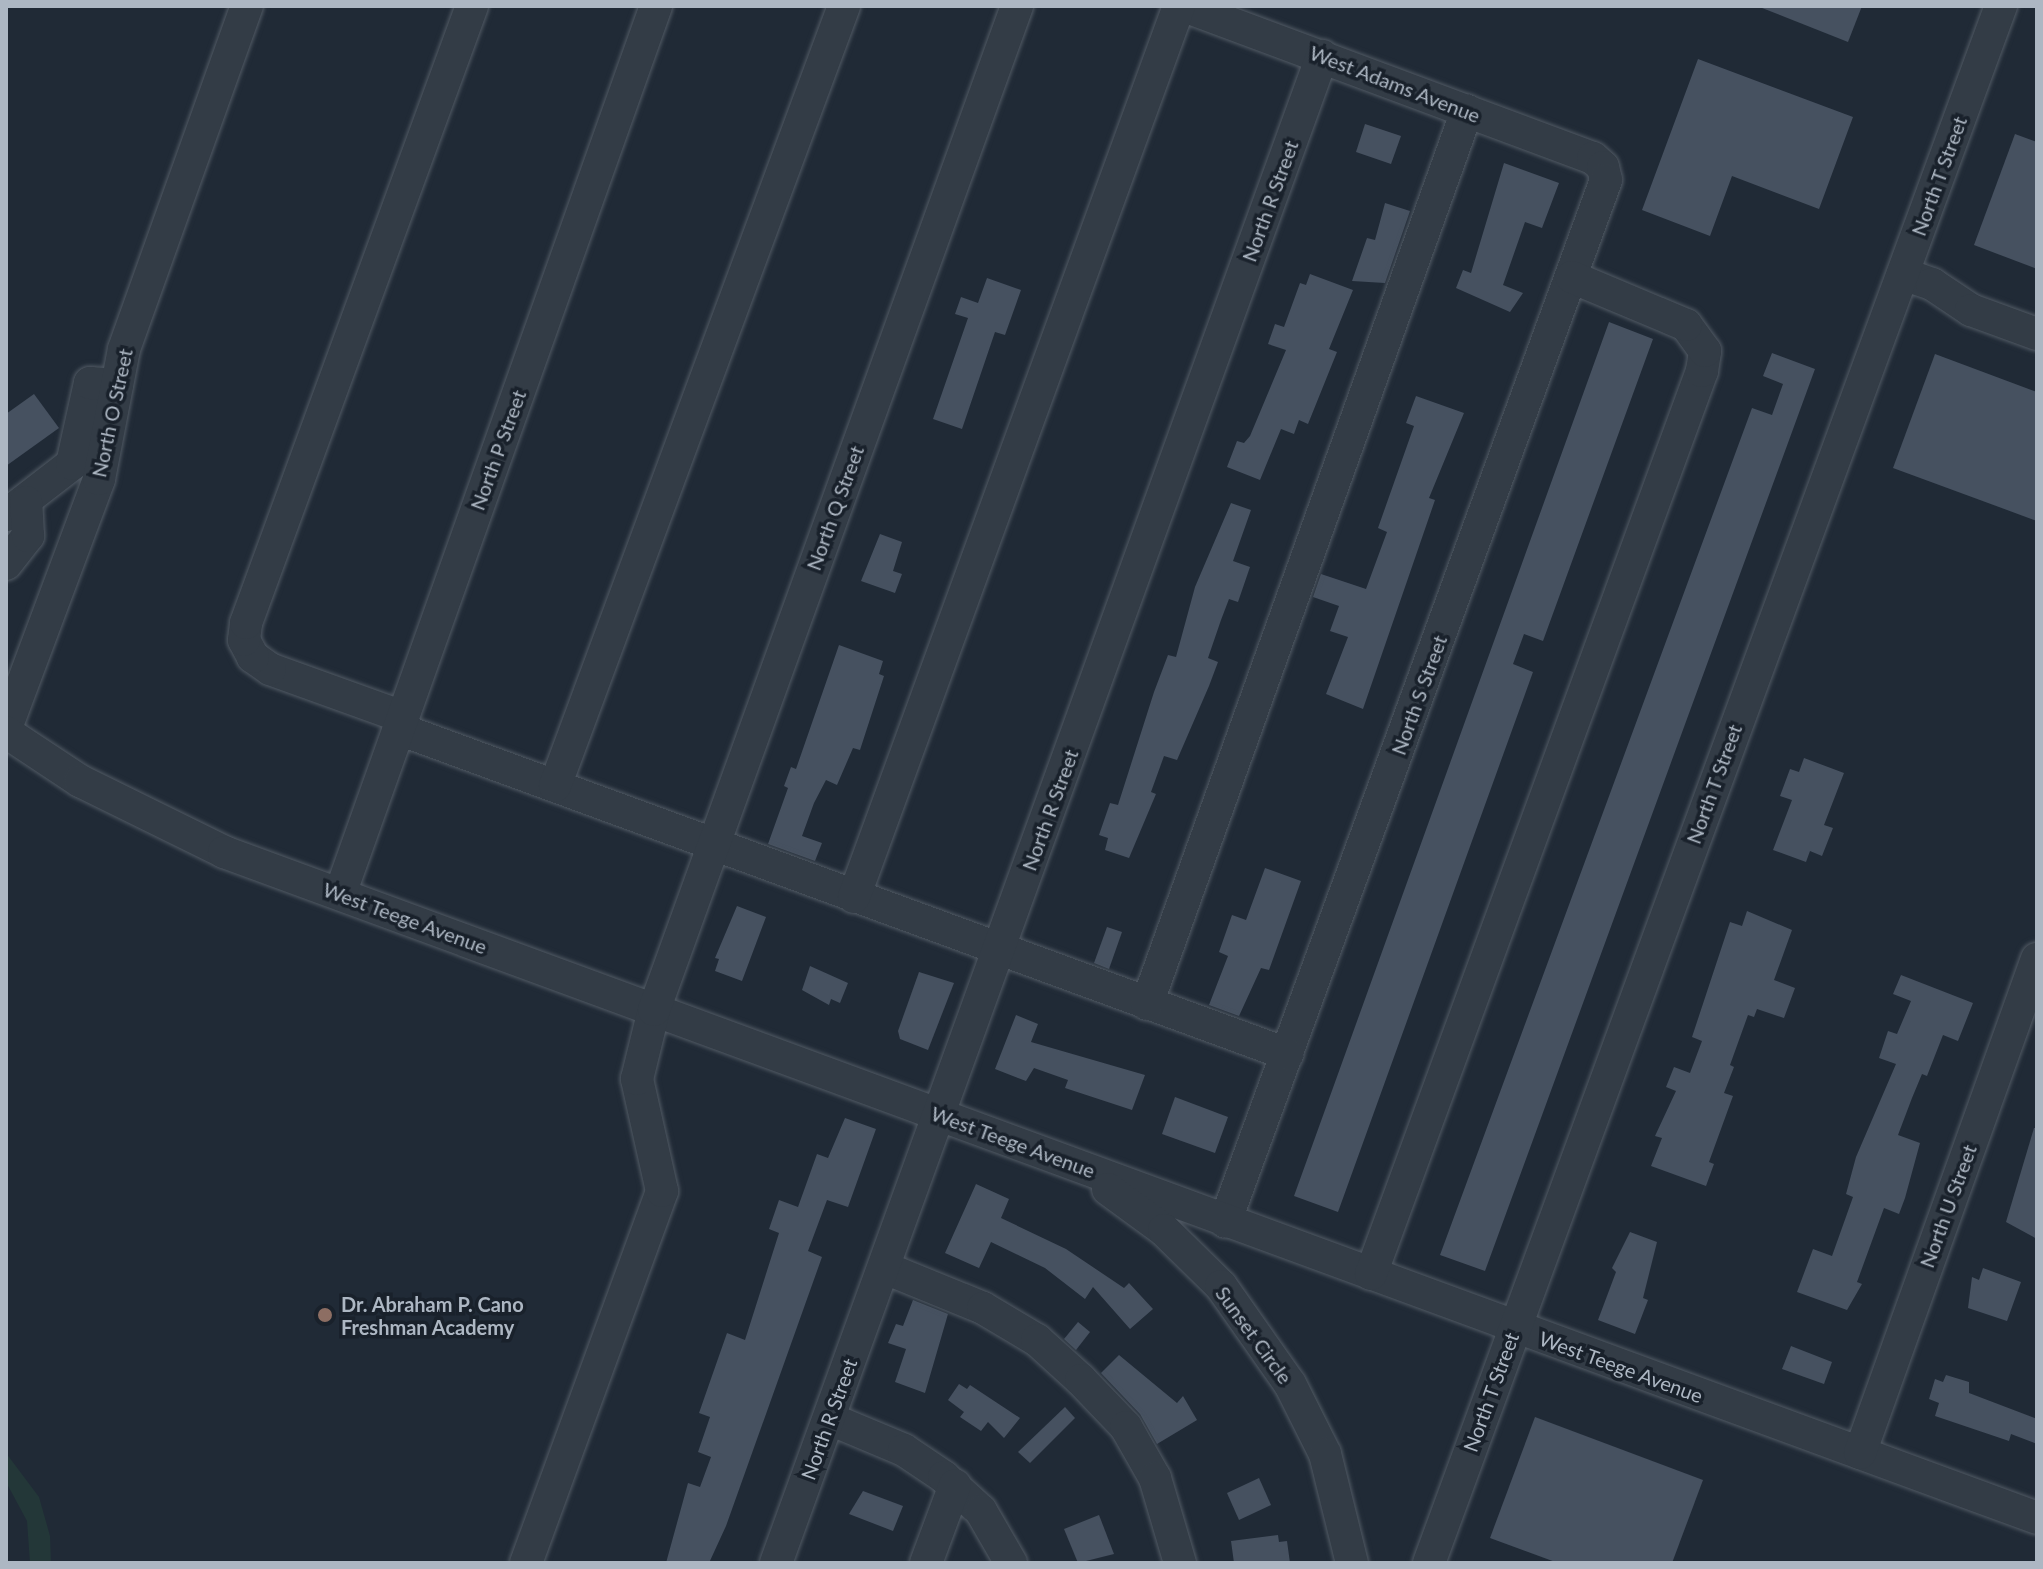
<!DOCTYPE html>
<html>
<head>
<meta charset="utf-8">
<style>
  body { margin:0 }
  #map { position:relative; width:2043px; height:1569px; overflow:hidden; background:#202a36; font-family:Lato,sans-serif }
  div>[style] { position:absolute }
  .green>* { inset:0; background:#233738 }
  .building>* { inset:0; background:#465160 }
  .roads { filter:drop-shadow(0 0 2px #515a64) drop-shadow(0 0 2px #515a64) }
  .minor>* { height:32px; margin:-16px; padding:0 16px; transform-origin:16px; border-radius:16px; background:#333c46 }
  .dots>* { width:22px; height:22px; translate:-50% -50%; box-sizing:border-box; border:4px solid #19212b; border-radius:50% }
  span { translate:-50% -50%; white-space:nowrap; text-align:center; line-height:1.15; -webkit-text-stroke:7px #19212b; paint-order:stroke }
  .street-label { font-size:20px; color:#adb7c3 }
  .poi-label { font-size:20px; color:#adb7c3; font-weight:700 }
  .left { translate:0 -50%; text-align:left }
  .frame { position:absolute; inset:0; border:8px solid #adb7c3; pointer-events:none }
</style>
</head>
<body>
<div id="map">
  <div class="green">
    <div style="clip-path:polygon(6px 1453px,39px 1497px,50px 1536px,51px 1563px,30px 1563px,27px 1521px,6px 1482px)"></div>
  </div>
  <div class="building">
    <div style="clip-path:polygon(1757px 6px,1862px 6px,1848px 42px)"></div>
    <div style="clip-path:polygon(1698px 59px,1853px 117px,1819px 209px,1732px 176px,1710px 236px,1642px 210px)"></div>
    <div style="clip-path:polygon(1365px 124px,1401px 136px,1391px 164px,1356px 152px)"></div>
    <div style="clip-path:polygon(2015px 134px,2037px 142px,2037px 269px,1974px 245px)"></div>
    <div style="clip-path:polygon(1504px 163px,1559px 183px,1542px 228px,1525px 222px,1503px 285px,1523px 293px,1510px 312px,1456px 288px,1463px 270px,1471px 273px)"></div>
    <div style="clip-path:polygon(1385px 203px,1410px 211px,1385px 283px,1352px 281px,1367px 238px,1375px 240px)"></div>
    <div style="clip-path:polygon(1310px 274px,1353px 290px,1329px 349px,1337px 352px,1308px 424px,1299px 420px,1294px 434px,1281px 429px,1260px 480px,1227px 467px,1237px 441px,1244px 443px,1250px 436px,1286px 350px,1268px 344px,1275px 324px,1284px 327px,1300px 283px,1306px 285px)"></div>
    <div style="clip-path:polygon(987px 278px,1021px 290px,1005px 335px,995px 332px,962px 429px,933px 419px,968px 318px,955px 314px,961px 297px,978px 303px)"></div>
    <div style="clip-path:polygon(1609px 322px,1653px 339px,1543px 641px,1524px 634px,1513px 664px,1533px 672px,1338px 1212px,1294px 1196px)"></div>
    <div style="clip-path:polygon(1772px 353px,1815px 369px,1485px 1271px,1440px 1255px,1752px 408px,1772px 415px,1783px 384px,1763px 376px)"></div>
    <div style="clip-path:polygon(1935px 354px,2037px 392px,2037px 521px,1893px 468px)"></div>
    <div style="clip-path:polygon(34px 394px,59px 428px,6px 466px,6px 414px)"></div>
    <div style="clip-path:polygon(1416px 396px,1464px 413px,1429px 498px,1435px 500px,1363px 709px,1326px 694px,1348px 637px,1330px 631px,1339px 606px,1313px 597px,1321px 574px,1366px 589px,1387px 532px,1378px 528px,1414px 426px,1406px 423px)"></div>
    <div style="clip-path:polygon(1231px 503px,1251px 510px,1233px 561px,1250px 567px,1238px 602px,1229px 599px,1221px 620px,1208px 658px,1218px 662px,1209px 686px,1177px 760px,1164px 756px,1151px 792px,1156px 794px,1129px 858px,1105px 850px,1108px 838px,1099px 835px,1110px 803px,1118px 805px,1154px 692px,1168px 655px,1176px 657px,1195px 587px)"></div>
    <div style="clip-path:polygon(880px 534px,902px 542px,893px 571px,902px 574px,895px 593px,861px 581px)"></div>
    <div style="clip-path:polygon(839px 645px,883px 661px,879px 674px,884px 676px,860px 750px,853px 748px,837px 785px,826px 780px,814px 803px,802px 836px,822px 843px,815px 861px,768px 844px,788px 788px,784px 786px,791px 767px,796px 769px)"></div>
    <div style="clip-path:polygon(1804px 758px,1844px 773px,1824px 825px,1833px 828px,1822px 856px,1810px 851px,1806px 862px,1773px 850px,1792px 800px,1780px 796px,1790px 769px,1799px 772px)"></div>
    <div style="clip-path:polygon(1265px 868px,1301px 881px,1269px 970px,1261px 968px,1239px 1016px,1209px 1005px,1228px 956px,1219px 952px,1232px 915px,1246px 920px)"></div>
    <div style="clip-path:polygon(737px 906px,766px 917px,742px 981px,715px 971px,719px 959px,715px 958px)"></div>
    <div style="clip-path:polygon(1747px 911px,1792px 930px,1774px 980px,1795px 988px,1784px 1018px,1757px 1009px,1754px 1017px,1748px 1015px,1730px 1065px,1734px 1067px,1724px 1093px,1733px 1096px,1709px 1162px,1714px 1164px,1706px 1186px,1651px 1166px,1662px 1138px,1655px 1136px,1676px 1091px,1666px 1087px,1674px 1067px,1690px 1073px,1702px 1041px,1692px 1037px,1730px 922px,1742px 926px)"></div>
    <div style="clip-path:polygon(1107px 927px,1122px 932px,1109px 969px,1094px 963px)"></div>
    <div style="clip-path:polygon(810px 966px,848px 983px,840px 1003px,831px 999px,829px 1005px,802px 990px)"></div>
    <div style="clip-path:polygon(919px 972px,954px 983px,928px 1050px,900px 1039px,898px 1031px)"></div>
    <div style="clip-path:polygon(1901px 975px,1973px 1003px,1958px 1041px,1943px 1035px,1927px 1076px,1922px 1074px,1912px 1098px,1898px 1135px,1920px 1143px,1905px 1198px,1899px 1214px,1884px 1208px,1857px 1282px,1862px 1284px,1847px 1310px,1797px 1292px,1813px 1249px,1832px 1256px,1853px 1197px,1846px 1194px,1856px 1157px,1896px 1064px,1879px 1058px,1888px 1031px,1897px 1034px,1911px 1001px,1893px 994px)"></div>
    <div style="clip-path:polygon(1016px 1015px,1038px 1024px,1031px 1042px,1145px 1075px,1132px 1110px,1065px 1088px,1068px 1080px,1034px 1068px,1026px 1081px,995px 1069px)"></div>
    <div style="clip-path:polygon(1175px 1097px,1228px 1117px,1215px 1153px,1162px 1134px)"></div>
    <div style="clip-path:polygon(845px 1118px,876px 1129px,848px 1207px,827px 1200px,808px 1251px,822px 1257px,726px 1526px,709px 1563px,666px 1563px,688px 1483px,700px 1487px,711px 1457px,698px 1452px,710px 1417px,699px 1413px,727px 1333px,745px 1340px,779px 1233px,769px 1229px,779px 1200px,798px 1207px,817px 1154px,828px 1158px)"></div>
    <div style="clip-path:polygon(2034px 1128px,2037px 1128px,2037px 1239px,2006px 1222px)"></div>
    <div style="clip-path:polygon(976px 1184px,1009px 1199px,1001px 1218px,1066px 1249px,1124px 1288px,1129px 1283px,1153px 1309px,1130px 1329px,1093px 1287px,1085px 1299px,1045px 1268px,991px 1242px,979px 1268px,945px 1253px)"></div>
    <div style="clip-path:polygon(1630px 1232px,1657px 1242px,1643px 1298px,1648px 1300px,1635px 1334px,1598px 1320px,1616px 1272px,1612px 1268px)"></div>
    <div style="clip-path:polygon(1983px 1268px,2021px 1282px,2007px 1321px,1968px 1308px,1972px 1277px,1979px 1280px)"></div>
    <div style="clip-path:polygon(913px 1300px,948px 1314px,925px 1393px,895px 1382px,906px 1349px,888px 1343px,896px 1324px,903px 1326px)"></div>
    <div style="clip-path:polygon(1078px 1322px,1090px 1332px,1076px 1350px,1064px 1339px)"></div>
    <div style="clip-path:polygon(1791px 1346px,1832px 1362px,1824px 1384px,1782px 1369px)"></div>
    <div style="clip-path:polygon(1119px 1355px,1177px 1403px,1183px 1396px,1197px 1420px,1157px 1444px,1140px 1414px,1101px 1373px)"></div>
    <div style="clip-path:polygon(1946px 1375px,1969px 1382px,1969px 1393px,2037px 1419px,2037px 1444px,2011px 1434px,2009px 1441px,1935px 1416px,1939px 1403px,1929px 1399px,1935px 1379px,1943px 1382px)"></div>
    <div style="clip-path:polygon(959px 1384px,967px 1389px,970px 1385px,1020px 1418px,1004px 1438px,988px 1422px,981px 1431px,960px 1417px,964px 1412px,948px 1400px)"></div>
    <div style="clip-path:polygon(1065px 1407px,1075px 1418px,1030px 1463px,1018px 1452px)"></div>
    <div style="clip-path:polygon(1535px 1417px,1703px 1480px,1672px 1563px,1558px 1563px,1490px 1538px)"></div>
    <div style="clip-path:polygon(1259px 1478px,1271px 1505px,1239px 1520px,1227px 1493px)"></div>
    <div style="clip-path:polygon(863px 1491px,903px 1506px,893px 1531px,849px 1514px)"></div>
    <div style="clip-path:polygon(1099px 1515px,1114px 1554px,1078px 1563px,1064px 1529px)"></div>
    <div style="clip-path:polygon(1278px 1535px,1279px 1542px,1287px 1541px,1290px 1563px,1234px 1563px,1231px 1541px)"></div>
  </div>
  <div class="roads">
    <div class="minor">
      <div style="left:1184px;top:6px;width:436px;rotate:20.4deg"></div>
      <div style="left:1593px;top:158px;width:13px;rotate:42deg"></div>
      <div style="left:1603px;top:167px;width:13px;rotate:77deg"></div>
      <div style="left:1606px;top:180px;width:1109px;rotate:110.08deg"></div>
      <div style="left:1903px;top:274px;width:31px;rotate:19deg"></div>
      <div style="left:1932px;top:284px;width:47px;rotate:33.7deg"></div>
      <div style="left:1971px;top:310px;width:70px;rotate:20deg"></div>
      <div style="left:6px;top:515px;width:83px;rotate:-37.7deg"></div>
      <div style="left:72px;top:464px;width:83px;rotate:-77.5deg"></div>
      <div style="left:90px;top:383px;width:27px;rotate:4deg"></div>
      <div style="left:6px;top:564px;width:36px;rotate:-52deg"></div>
      <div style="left:28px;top:536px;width:34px;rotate:-93deg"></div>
      <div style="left:403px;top:717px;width:141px;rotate:-160.2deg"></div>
      <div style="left:270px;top:669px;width:21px;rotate:-145deg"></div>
      <div style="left:253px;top:657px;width:19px;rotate:-118deg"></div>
      <div style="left:244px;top:640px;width:17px;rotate:-83deg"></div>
      <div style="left:246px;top:623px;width:657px;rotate:-69.88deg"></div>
      <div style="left:6px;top:728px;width:266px;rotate:-69.5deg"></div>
      <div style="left:99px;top:479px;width:132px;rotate:-79.1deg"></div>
      <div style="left:124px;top:349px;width:364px;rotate:-70.3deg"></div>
      <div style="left:399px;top:729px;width:946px;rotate:20.1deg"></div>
      <div style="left:6px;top:732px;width:89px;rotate:33.5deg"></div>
      <div style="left:80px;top:781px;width:161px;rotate:26.2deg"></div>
      <div style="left:224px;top:852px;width:1931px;rotate:20.17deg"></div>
      <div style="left:555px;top:786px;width:832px;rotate:-69.67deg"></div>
      <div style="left:340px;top:894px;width:943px;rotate:-70.41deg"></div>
      <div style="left:854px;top:897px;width:948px;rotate:-69.96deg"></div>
      <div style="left:1147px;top:1004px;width:949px;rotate:-70.29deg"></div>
      <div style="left:1108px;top:1189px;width:69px;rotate:36.2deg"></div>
      <div style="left:1164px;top:1230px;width:80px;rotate:44.5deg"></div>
      <div style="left:1221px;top:1286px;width:120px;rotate:54.9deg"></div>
      <div style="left:1290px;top:1384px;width:78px;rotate:63.4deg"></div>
      <div style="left:1325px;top:1454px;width:112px;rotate:76.1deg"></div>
      <div style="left:885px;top:1268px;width:106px;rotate:22.2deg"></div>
      <div style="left:983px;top:1308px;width:63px;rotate:30.7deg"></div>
      <div style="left:1037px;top:1340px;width:59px;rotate:42.3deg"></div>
      <div style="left:1081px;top:1380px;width:65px;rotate:46.2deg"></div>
      <div style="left:1126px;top:1427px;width:59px;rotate:60.4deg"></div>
      <div style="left:1155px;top:1478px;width:89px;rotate:73.6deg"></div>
      <div style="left:1371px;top:1274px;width:962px;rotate:-69.87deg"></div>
      <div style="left:1702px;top:371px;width:20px;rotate:-81deg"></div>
      <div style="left:1705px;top:351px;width:32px;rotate:-126deg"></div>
      <div style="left:1686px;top:325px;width:124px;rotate:-157.2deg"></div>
      <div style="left:830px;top:1419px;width:80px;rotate:22.7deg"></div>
      <div style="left:904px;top:1450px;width:48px;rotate:34deg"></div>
      <div style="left:944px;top:1477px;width:50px;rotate:42.6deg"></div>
      <div style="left:981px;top:1511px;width:60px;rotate:60deg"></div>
      <div style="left:1860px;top:1453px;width:525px;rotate:-70.29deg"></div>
      <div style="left:526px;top:1563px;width:396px;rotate:-69.9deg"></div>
      <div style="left:662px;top:1191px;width:115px;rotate:-102.6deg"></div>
      <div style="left:637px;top:1079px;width:71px;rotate:-76.2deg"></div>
      <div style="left:654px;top:1010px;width:1068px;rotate:-70.12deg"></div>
      <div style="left:776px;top:1563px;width:1603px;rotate:-70.08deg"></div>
      <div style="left:926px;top:1563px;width:83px;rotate:-69.6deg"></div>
      <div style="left:1429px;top:1563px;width:1659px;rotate:-69.83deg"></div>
    </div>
  </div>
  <div class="dots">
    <div style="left:325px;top:1315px;background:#8d6e63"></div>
  </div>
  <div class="street-label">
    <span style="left:1395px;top:84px;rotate:21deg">West Adams Avenue</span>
    <span style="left:1939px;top:176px;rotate:-70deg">North T Street</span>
    <span style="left:1270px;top:201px;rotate:-70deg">North R Street</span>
    <span style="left:112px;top:413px;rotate:-78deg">North O Street</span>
    <span style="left:498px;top:450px;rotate:-70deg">North P Street</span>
    <span style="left:835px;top:508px;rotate:-70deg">North Q Street</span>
    <span style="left:1419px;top:695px;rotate:-70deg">North S Street</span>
    <span style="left:1714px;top:784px;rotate:-70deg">North T Street</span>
    <span style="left:1050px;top:810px;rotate:-70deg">North R Street</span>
    <span style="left:405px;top:918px;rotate:20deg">West Teege Avenue</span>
    <span style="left:1013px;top:1142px;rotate:20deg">West Teege Avenue</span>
    <span style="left:1948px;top:1206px;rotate:-70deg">North U Street</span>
    <span style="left:1254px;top:1335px;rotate:54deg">Sunset Circle</span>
    <span style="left:1621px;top:1367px;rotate:20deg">West Teege Avenue</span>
    <span style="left:1491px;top:1392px;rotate:-70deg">North T Street</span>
    <span style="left:829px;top:1419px;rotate:-70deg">North R Street</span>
  </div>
  <div class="poi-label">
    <span class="left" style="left:341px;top:1316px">Dr. Abraham P. Cano<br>Freshman Academy</span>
  </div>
  <div class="frame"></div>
</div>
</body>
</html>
